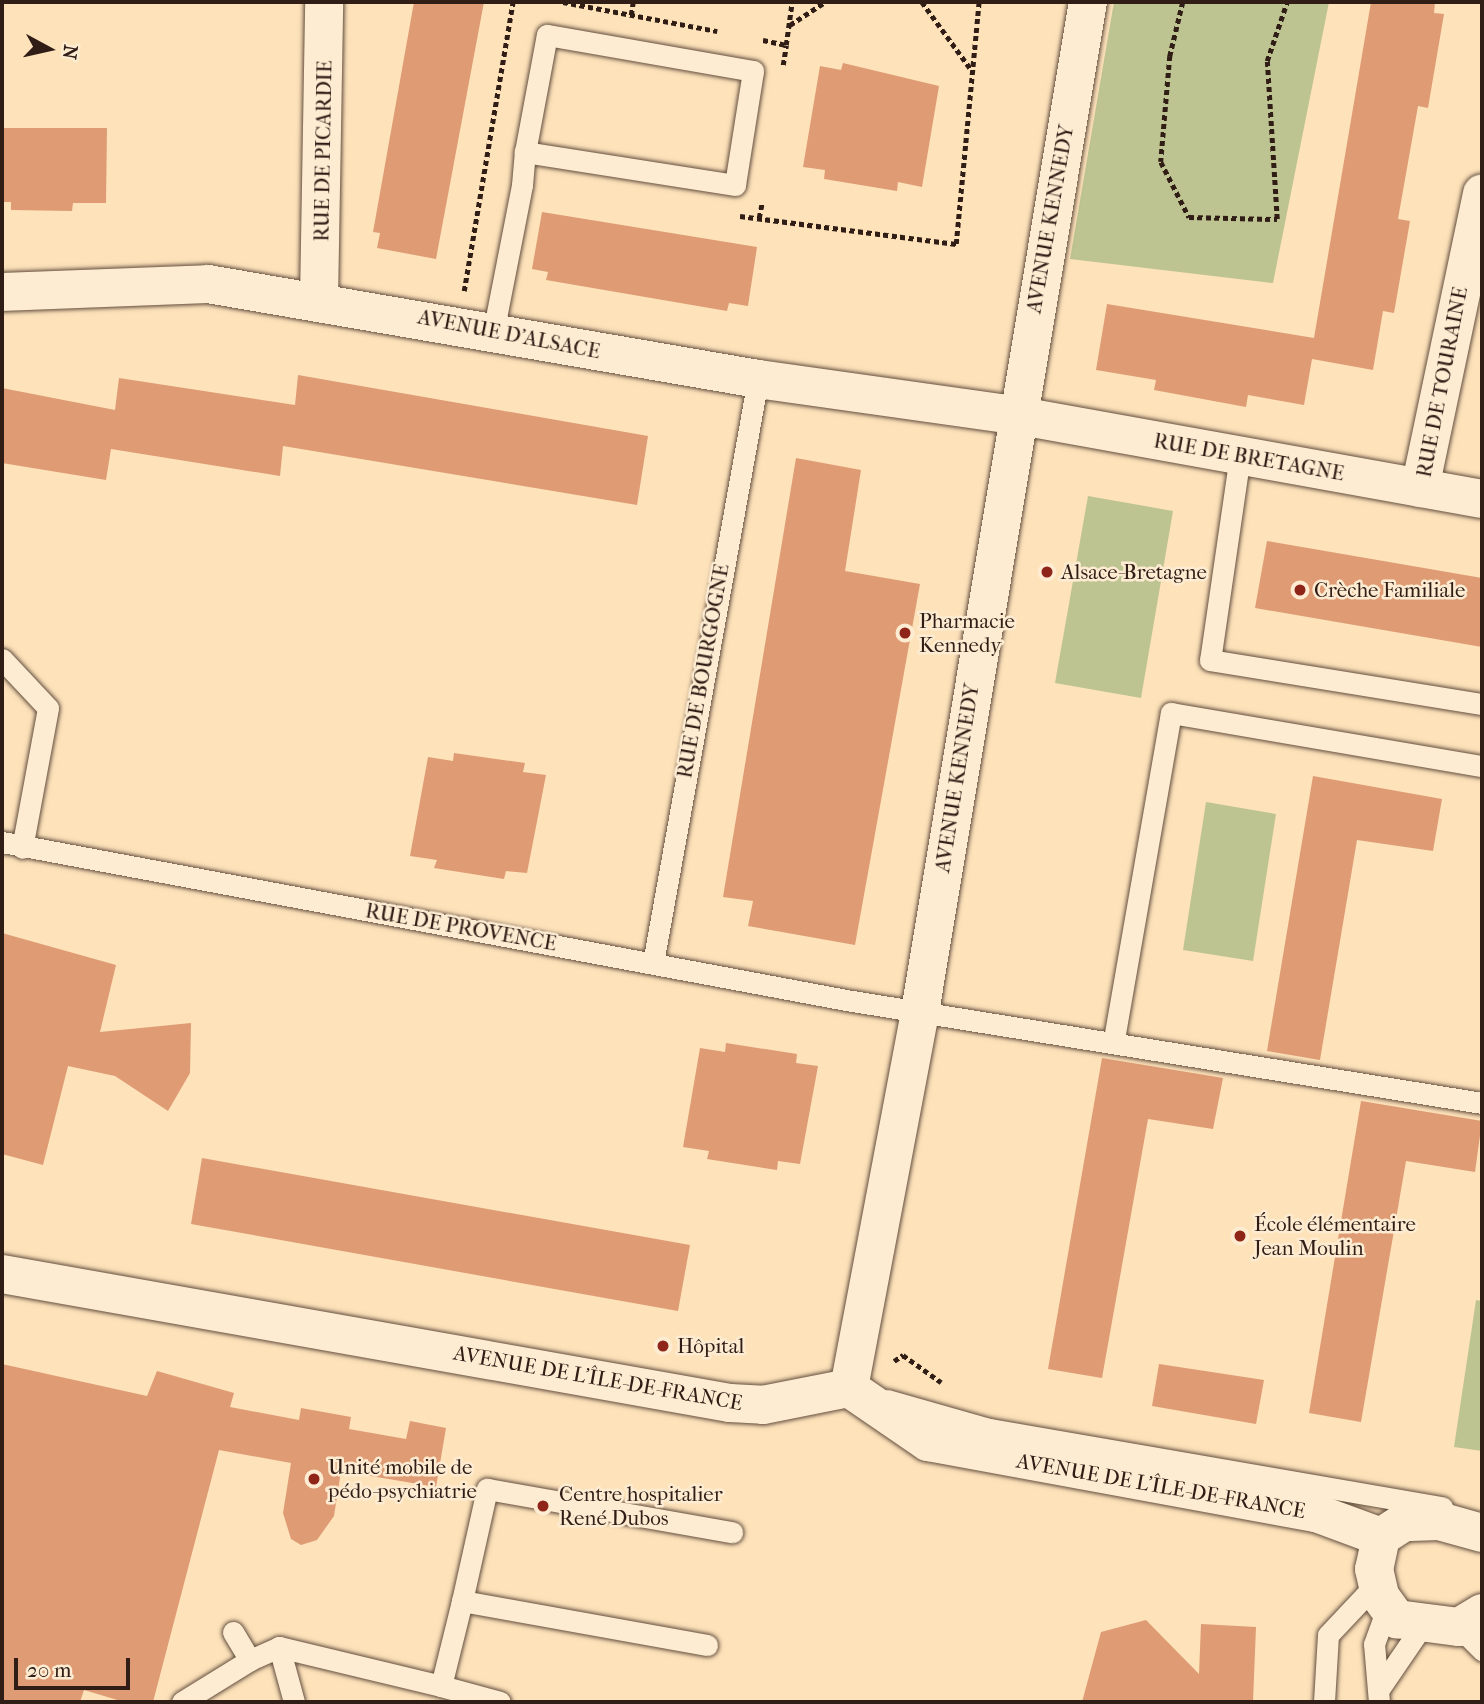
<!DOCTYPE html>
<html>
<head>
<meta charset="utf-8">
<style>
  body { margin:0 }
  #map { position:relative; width:1484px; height:1704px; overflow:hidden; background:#fde2ba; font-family:"IM FELL French Canon",serif }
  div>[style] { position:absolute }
  .green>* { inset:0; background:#bec491 }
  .building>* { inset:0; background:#df9c74 }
  .path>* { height:4.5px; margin-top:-2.25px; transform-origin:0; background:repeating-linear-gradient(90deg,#301d16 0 5px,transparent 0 8.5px) }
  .roads { filter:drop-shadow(0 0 2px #634e3f) drop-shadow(0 0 2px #634e3f) }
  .lane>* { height:21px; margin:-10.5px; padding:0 10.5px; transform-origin:10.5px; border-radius:10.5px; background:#feecd2 }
  .street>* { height:38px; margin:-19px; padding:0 19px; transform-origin:19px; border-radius:19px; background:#feecd2 }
  .secondary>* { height:38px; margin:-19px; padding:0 19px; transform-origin:19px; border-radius:19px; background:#feecd2 }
  .dots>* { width:19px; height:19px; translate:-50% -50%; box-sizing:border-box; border:4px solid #feecd2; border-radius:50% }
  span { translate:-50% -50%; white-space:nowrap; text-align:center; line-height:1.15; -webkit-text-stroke:5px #feecd2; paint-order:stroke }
  .street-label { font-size:21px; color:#301d16 }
  .poi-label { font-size:21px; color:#301d16 }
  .left { translate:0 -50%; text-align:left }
  .frame { position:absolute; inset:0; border:4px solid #301d16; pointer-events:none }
  .north { position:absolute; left:14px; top:14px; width:70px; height:70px; -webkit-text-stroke:5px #feecd2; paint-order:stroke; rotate:98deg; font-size:19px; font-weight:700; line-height:28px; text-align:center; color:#301d16 }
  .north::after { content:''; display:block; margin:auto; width:24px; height:32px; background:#301d16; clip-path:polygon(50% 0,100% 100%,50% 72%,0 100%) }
  .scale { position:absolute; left:14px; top:1658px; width:116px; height:32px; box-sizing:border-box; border:4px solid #301d16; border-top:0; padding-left:9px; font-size:21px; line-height:24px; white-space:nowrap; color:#301d16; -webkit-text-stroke:5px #feecd2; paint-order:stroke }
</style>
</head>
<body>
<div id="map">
  <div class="green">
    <div style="clip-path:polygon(1114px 2px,1329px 2px,1273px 283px,1070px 259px)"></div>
    <div style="clip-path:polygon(1088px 496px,1173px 511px,1141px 698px,1055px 683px)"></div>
    <div style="clip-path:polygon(1206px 802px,1276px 814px,1253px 961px,1183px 950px)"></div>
    <div style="clip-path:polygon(1476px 1300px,1482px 1301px,1482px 1451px,1454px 1447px)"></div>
  </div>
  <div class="building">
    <div style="clip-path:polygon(414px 2px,484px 2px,436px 259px,377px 248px,380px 233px,373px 232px)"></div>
    <div style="clip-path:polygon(1371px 2px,1435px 2px,1434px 13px,1444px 14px,1428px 108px,1418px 106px,1398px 219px,1410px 221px,1394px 313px,1383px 311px,1373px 370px,1312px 359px,1304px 405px,1248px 395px,1246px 407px,1154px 390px,1156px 380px,1096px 370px,1107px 304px,1314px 338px)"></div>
    <div style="clip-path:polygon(843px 63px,939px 86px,922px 187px,898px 182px,897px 191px,824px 179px,825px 170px,803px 167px,820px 66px,841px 70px)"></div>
    <div style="clip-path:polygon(2px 128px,107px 128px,106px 203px,73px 203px,72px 211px,11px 210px,11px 202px,2px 202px)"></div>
    <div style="clip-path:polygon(542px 212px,757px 247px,748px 306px,729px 303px,727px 311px,546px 280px,548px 272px,532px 269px)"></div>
    <div style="clip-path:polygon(298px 375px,648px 436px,637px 505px,283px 446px,280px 476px,111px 449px,106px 480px,2px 463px,2px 388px,115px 410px,119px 378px,295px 405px)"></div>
    <div style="clip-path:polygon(796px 458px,861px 470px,845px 571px,920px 584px,855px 945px,748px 926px,753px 901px,723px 897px)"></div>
    <div style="clip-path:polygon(1267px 541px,1482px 578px,1482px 647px,1255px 608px)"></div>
    <div style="clip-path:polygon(454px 753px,525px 763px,523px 772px,546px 775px,527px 873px,506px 871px,504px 879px,434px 868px,437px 860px,410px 856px,428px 757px,453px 761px)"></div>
    <div style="clip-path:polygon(1313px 776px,1442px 799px,1433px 851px,1357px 840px,1320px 1060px,1267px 1051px)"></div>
    <div style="clip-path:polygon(2px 933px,116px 965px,100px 1032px,191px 1023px,190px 1073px,168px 1111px,115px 1076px,68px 1066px,43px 1165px,2px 1154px)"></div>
    <div style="clip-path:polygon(726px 1043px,797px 1054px,796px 1063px,818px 1066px,800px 1164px,778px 1161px,777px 1170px,707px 1159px,709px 1151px,683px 1147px,700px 1048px,725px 1052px)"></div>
    <div style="clip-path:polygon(1102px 1058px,1223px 1078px,1213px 1129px,1148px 1119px,1102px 1378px,1048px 1369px)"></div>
    <div style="clip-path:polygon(1361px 1101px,1482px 1121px,1475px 1172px,1406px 1161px,1361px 1422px,1309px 1413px)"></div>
    <div style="clip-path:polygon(202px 1158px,690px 1245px,678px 1311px,191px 1224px)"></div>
    <div style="clip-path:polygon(2px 1364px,147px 1396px,157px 1371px,234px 1393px,230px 1407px,299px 1420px,301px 1408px,351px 1417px,349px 1429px,406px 1439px,410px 1421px,446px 1428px,436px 1487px,341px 1471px,334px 1516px,317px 1540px,301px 1545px,291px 1539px,283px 1513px,291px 1463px,219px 1450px,153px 1702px,124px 1702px,84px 1690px,80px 1702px,2px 1702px)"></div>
    <div style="clip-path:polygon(1159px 1364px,1264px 1380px,1256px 1424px,1152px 1406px)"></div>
    <div style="clip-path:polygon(1146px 1620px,1199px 1674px,1201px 1624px,1256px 1627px,1253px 1702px,1082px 1702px,1101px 1632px)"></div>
  </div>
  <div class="path">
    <div style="left:563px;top:2px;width:157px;rotate:10.7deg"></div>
    <div style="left:922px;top:2px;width:87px;rotate:53.9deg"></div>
    <div style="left:1183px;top:2px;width:56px;rotate:103.5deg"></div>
    <div style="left:1170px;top:56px;width:106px;rotate:94.9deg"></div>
    <div style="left:1161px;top:162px;width:62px;rotate:63deg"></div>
    <div style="left:1189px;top:217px;width:88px;rotate:1.3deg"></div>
    <div style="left:1277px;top:219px;width:158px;rotate:-93.6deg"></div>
    <div style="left:1267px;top:61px;width:62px;rotate:-71.3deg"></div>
    <div style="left:631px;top:15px;width:13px;rotate:-81deg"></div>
    <div style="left:790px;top:25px;width:42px;rotate:-33.3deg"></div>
    <div style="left:763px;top:40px;width:24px;rotate:12deg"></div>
    <div style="left:786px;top:45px;width:43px;rotate:-82.1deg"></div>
    <div style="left:783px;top:65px;width:20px;rotate:-81deg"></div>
    <div style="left:740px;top:216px;width:218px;rotate:7.4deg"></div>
    <div style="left:956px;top:244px;width:243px;rotate:-84.6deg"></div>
    <div style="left:759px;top:218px;width:16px;rotate:-79deg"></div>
    <div style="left:464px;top:291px;width:293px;rotate:-80.4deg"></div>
    <div style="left:894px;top:1361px;width:11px;rotate:-34deg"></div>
    <div style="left:903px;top:1355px;width:47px;rotate:35.4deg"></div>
  </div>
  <div class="roads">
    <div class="lane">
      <div style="left:493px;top:333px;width:151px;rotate:-78.9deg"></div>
      <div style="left:522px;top:185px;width:33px;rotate:-85deg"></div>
      <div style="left:525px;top:152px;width:119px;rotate:-79.4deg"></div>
      <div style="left:547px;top:35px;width:209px;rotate:9.9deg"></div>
      <div style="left:753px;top:71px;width:115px;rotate:99deg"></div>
      <div style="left:735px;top:185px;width:213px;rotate:-171.1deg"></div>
      <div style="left:1240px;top:455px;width:207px;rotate:98.3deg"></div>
      <div style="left:1210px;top:660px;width:276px;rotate:9.2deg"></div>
      <div style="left:2px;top:659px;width:67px;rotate:46.8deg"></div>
      <div style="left:48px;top:708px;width:142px;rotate:100.5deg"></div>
      <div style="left:2px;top:842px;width:859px;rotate:10.6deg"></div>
      <div style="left:846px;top:1000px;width:644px;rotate:9.2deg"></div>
      <div style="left:653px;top:963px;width:593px;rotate:-79.81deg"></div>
      <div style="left:1114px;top:1039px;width:331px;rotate:-80.1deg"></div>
      <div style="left:1171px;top:713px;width:315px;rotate:9.7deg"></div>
      <div style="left:887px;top:1400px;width:106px;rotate:15.9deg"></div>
      <div style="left:989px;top:1429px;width:460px;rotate:9.8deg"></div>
      <div style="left:462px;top:1601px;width:115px;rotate:-77.4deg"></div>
      <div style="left:487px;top:1489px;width:249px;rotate:10deg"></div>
      <div style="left:1459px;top:1627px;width:33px;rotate:45deg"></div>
      <div style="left:233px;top:1632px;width:33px;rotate:59deg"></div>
      <div style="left:250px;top:1660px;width:32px;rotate:-24deg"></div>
      <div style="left:279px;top:1647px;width:57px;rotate:74.7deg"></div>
      <div style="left:279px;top:1647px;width:167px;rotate:13.5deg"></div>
      <div style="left:441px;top:1686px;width:88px;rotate:-76.1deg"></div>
      <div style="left:462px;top:1601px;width:249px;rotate:10.2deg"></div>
      <div style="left:441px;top:1686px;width:61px;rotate:15.2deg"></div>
      <div style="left:1379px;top:1689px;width:76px;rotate:-55.7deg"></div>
      <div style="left:182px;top:1702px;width:80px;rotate:-31.7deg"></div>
      <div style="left:1324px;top:1702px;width:67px;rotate:-86.6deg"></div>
      <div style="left:1328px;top:1635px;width:70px;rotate:-46.7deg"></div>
      <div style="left:1379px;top:1702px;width:58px;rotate:-94.9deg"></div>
      <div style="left:1374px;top:1644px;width:37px;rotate:-70deg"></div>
    </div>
    <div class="street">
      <div style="left:2px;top:292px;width:206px;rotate:-2.2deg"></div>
      <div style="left:208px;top:284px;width:558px;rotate:9.8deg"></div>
      <div style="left:758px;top:379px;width:260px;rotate:8deg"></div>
      <div style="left:1015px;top:415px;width:474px;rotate:10.2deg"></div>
      <div style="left:319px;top:300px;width:298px;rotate:-89deg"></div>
      <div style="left:1420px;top:488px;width:301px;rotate:-78.1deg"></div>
    </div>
    <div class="secondary">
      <div style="left:2px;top:1274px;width:739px;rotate:10.05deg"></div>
      <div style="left:730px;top:1403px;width:33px;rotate:3deg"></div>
      <div style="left:763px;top:1405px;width:88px;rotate:-11.2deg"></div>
      <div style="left:849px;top:1388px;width:96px;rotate:34.4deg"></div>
      <div style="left:928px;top:1442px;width:394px;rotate:10.4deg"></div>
      <div style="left:1316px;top:1513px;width:69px;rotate:20.3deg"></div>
      <div style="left:849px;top:1388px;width:383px;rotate:-79.3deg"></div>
      <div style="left:920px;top:1012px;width:1024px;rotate:-80.56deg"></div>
      <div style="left:1482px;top:1533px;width:45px;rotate:-164.4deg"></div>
      <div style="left:1439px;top:1521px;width:35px;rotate:178deg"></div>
      <div style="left:1404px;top:1522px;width:27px;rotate:147deg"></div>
      <div style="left:1381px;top:1537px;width:33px;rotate:102deg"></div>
      <div style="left:1374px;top:1569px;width:28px;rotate:77deg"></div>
      <div style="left:1380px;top:1596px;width:29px;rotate:54deg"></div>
      <div style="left:1397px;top:1619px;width:63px;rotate:7.4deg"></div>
      <div style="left:1459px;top:1627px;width:27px;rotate:-31deg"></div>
    </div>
  </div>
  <div class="dots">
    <div style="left:1047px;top:572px;background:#8f2418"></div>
    <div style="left:1300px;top:590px;background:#8f2418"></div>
    <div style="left:905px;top:633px;background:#8f2418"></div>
    <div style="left:1240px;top:1236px;background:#8f2418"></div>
    <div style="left:663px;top:1346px;background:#8f2418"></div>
    <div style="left:314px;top:1479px;background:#8f2418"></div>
    <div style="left:543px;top:1506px;background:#8f2418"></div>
  </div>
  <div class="street-label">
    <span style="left:323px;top:151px;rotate:-89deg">RUE DE PICARDIE</span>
    <span style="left:1050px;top:219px;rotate:-80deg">AVENUE KENNEDY</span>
    <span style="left:509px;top:334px;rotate:11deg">AVENUE D'ALSACE</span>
    <span style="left:1442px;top:382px;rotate:-79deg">RUE DE TOURAINE</span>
    <span style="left:1249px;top:457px;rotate:10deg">RUE DE BRETAGNE</span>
    <span style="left:703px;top:671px;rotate:-80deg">RUE DE BOURGOGNE</span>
    <span style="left:957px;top:778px;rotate:-81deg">AVENUE KENNEDY</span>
    <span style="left:461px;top:927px;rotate:10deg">RUE DE PROVENCE</span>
    <span style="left:598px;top:1378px;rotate:10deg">AVENUE DE L'ÎLE-DE-FRANCE</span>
    <span style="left:1161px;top:1486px;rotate:10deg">AVENUE DE L'ÎLE-DE-FRANCE</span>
  </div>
  <div class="poi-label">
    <span class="left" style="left:1061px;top:572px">Alsace-Bretagne</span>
    <span class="left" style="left:1314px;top:590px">Crèche Familiale</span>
    <span class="left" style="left:919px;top:633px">Pharmacie<br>Kennedy</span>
    <span class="left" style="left:1254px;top:1236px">École élémentaire<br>Jean Moulin</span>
    <span class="left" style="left:677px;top:1346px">Hôpital</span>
    <span class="left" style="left:328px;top:1479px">Unité mobile de<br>pédo-psychiatrie</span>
    <span class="left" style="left:559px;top:1506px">Centre hospitalier<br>René Dubos</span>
  </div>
  <div class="frame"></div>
  <div class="north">N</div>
  <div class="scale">20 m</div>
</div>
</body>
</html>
